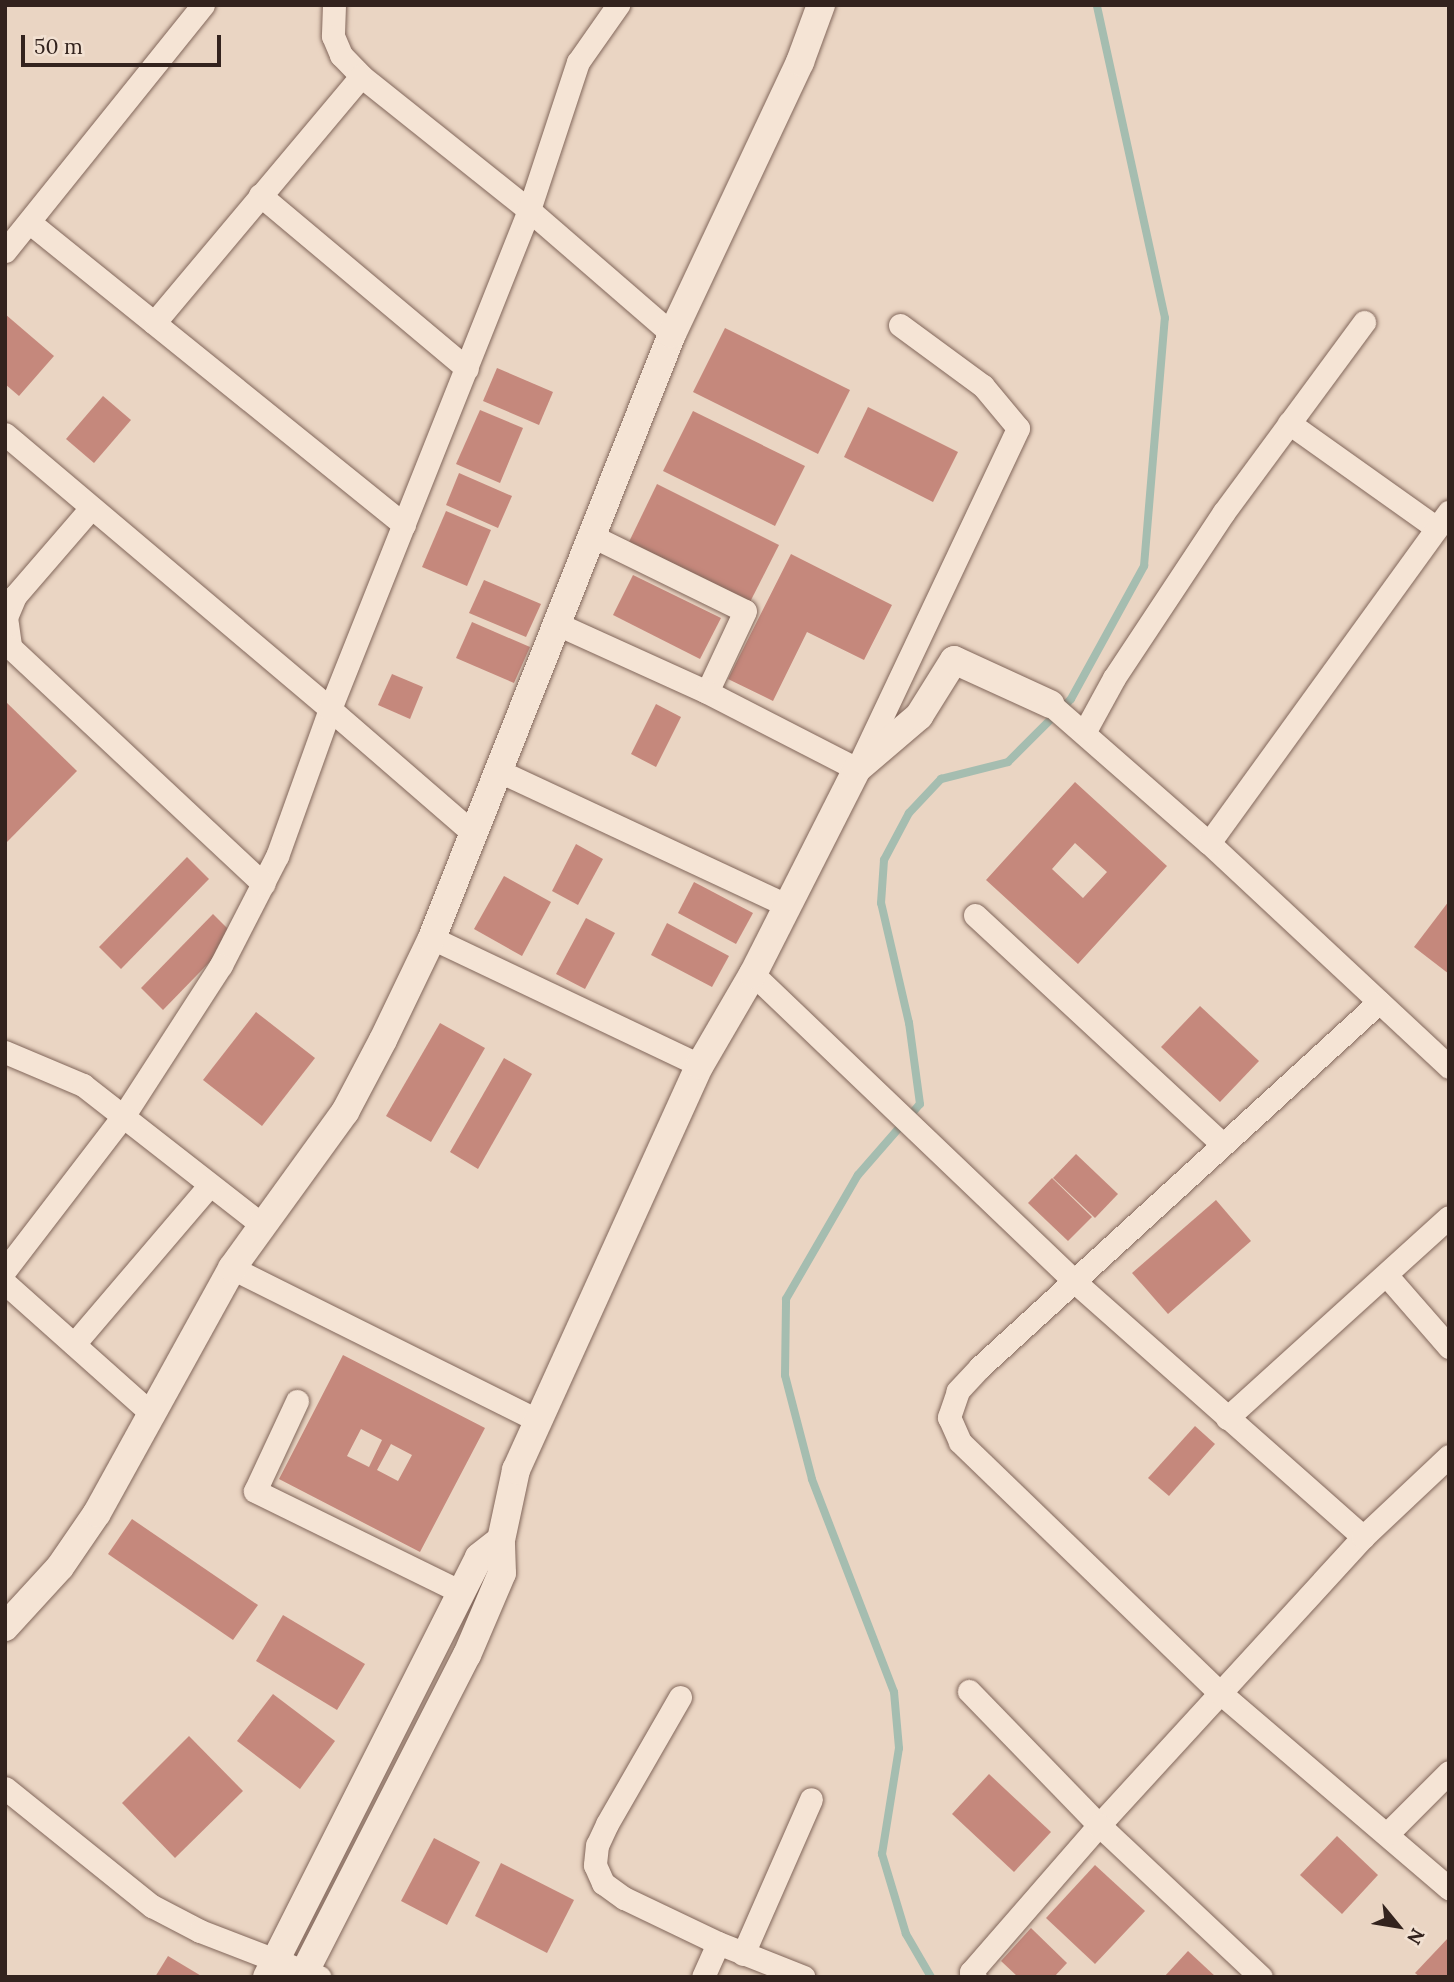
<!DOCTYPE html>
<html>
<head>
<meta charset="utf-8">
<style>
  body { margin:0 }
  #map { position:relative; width:1454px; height:1982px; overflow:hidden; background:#ead5c3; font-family:Lora,serif }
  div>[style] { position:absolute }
  .stream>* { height:8px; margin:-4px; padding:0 4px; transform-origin:4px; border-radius:4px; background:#a5bdb0 }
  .building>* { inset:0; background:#c5887c }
  .roads { filter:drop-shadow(0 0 2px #82675b) drop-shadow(0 0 2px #82675b) }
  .minor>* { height:23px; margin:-11.5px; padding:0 11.5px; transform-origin:11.5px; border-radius:11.5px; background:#f5e4d5 }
  .tertiary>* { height:28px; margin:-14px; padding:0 14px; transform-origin:14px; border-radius:14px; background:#f5e4d5 }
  span { translate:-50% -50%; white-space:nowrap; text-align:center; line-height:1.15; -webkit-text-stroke:5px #f2e1d2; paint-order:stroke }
  .frame { position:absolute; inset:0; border:7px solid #33231e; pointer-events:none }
  .north { position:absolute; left:1363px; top:1891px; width:70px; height:70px; -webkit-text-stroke:5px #f2e1d2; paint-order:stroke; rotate:120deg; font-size:19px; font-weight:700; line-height:28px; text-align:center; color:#33231e }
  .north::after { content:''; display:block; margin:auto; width:24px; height:32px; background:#33231e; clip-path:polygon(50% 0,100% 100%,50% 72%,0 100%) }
  .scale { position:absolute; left:21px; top:35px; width:200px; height:32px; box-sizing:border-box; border:4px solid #33231e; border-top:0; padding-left:9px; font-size:21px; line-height:24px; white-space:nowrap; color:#33231e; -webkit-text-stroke:5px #f2e1d2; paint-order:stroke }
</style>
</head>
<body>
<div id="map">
  <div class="stream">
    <div style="left:931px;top:1977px;width:50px;rotate:-120.2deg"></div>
    <div style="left:906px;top:1934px;width:84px;rotate:-106.7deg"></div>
    <div style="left:882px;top:1854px;width:107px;rotate:-80.9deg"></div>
    <div style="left:899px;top:1748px;width:56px;rotate:-95.1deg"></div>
    <div style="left:894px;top:1692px;width:228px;rotate:-111.1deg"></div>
    <div style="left:812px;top:1479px;width:107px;rotate:-104.6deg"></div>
    <div style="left:785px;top:1375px;width:76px;rotate:-89.2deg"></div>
    <div style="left:786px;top:1299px;width:143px;rotate:-59.9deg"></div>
    <div style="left:858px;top:1175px;width:94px;rotate:-48.9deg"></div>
    <div style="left:920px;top:1104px;width:82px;rotate:-97.7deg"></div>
    <div style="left:909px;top:1023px;width:123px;rotate:-103.1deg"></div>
    <div style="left:881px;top:903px;width:43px;rotate:-86deg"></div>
    <div style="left:884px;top:860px;width:53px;rotate:-62deg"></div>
    <div style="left:909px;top:813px;width:47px;rotate:-46.7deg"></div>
    <div style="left:941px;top:779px;width:69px;rotate:-14.2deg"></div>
    <div style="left:1008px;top:762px;width:89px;rotate:-45deg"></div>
    <div style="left:1071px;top:699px;width:152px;rotate:-61.2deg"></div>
    <div style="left:1144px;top:566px;width:249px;rotate:-85.2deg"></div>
    <div style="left:1165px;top:318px;width:320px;rotate:-102.3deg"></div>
  </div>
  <div class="building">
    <div style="clip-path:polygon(5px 314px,54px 356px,19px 396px,5px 384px)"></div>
    <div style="clip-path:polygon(725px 328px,850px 390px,818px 454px,693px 392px)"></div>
    <div style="clip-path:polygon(497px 368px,553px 392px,539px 425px,483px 401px)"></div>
    <div style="clip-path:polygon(103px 396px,131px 420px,94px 463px,66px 439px)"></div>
    <div style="clip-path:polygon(868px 407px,958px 452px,933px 502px,844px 457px)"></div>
    <div style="clip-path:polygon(480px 410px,523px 428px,500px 483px,456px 464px)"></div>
    <div style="clip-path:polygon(693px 411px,805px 466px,775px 526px,663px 471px)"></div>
    <div style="clip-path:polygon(459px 473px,512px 496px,498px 528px,446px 505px)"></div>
    <div style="clip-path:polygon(657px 484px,779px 545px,748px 606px,627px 546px)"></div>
    <div style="clip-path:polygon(446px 511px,491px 530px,467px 586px,422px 567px)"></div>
    <div style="clip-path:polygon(791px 554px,892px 605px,864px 660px,807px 632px,773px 701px,728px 679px)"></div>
    <div style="clip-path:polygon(633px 575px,721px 618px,700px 659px,613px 615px)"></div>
    <div style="clip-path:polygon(484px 580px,541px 604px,526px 637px,469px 613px)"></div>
    <div style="clip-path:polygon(472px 622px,530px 647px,514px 683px,456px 658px)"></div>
    <div style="clip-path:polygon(392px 674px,423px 687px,410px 719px,378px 705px)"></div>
    <div style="clip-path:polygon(5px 701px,77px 771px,5px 844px)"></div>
    <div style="clip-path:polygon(656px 704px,681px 717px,656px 767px,631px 754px)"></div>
    <div style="clip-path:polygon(evenodd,1075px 782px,1167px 866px,1078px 964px,986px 880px,1075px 782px,1075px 843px,1107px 872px,1083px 898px,1052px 869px,1075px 843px)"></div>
    <div style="clip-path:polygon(576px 844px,603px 859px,578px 905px,552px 891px)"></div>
    <div style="clip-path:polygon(187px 857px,209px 879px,121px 969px,99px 947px)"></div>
    <div style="clip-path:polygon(504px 876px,551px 902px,522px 956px,474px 929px)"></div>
    <div style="clip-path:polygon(694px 882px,753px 913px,736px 944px,678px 913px)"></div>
    <div style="clip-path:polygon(1449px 901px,1449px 974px,1414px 947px)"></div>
    <div style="clip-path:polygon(213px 914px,235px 936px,163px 1010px,141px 988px)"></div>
    <div style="clip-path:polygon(586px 918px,615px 933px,585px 989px,556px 974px)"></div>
    <div style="clip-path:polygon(667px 923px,729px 956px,712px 987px,651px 955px)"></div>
    <div style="clip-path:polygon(1200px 1006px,1259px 1061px,1220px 1102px,1161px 1047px)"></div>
    <div style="clip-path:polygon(256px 1012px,315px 1058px,262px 1126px,203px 1080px)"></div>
    <div style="clip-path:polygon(440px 1023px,485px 1048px,431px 1142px,386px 1116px)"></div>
    <div style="clip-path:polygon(504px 1058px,532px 1074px,478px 1169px,450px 1152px)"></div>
    <div style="clip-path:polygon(1076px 1154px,1118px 1194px,1095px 1218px,1053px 1178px)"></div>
    <div style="clip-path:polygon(1052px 1178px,1092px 1217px,1068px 1241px,1028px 1203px)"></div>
    <div style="clip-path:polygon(1216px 1200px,1251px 1241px,1168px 1314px,1132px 1273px)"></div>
    <div style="clip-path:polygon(evenodd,343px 1355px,485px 1428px,420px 1552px,279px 1479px,343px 1355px,361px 1429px,382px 1440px,369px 1467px,347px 1456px,361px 1429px,343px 1355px,391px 1444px,412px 1455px,398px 1481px,377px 1470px,391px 1444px)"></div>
    <div style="clip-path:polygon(1195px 1426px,1215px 1444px,1169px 1496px,1148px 1478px)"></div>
    <div style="clip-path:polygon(132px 1519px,258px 1605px,233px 1640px,108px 1554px)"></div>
    <div style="clip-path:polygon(283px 1615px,365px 1664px,337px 1710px,256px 1661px)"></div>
    <div style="clip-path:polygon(273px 1694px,335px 1741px,300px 1789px,237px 1741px)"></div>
    <div style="clip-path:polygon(189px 1736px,243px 1791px,175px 1858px,122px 1803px)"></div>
    <div style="clip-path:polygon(989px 1774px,1051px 1832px,1014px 1872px,952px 1814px)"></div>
    <div style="clip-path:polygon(1337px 1836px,1378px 1875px,1342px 1914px,1300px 1875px)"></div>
    <div style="clip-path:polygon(434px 1838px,480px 1862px,447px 1925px,401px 1901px)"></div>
    <div style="clip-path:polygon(501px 1863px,574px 1900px,547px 1953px,475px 1916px)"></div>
    <div style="clip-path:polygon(1095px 1865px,1145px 1911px,1095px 1964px,1046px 1918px)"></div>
    <div style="clip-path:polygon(1031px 1928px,1067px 1963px,1054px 1977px,1018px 1977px,1001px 1961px)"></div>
    <div style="clip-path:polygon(1449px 1937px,1449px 1977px,1420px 1977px,1415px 1973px)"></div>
    <div style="clip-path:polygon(1188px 1951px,1216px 1977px,1164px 1977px)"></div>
    <div style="clip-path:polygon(168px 1956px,203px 1977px,155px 1977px)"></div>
  </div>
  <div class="roads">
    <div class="minor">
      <div style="left:334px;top:5px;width:31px;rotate:92deg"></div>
      <div style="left:333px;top:36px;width:21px;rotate:67deg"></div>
      <div style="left:341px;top:55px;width:29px;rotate:46deg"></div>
      <div style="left:361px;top:76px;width:215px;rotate:38.6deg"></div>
      <div style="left:529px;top:210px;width:189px;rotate:40.9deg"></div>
      <div style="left:260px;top:195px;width:270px;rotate:40deg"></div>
      <div style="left:29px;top:222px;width:482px;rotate:38.9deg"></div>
      <div style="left:5px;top:251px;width:316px;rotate:-51.2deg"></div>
      <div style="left:154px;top:323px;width:322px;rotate:-50deg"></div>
      <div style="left:1289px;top:423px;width:181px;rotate:35.4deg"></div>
      <div style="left:5px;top:434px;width:426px;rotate:40.2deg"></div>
      <div style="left:330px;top:709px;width:156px;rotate:109.8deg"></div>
      <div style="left:277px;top:856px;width:123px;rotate:117.2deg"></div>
      <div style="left:221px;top:965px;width:179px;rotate:122.9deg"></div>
      <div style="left:124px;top:1115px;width:195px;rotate:127.5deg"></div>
      <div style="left:91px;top:508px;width:116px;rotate:130.8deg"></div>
      <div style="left:15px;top:596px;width:23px;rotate:113deg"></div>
      <div style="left:6px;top:617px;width:30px;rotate:82deg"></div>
      <div style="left:10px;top:647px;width:347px;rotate:43.1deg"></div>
      <div style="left:592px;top:536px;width:170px;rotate:26.1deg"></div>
      <div style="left:745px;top:611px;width:89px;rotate:115.1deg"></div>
      <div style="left:555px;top:623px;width:167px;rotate:24.4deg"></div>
      <div style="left:707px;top:692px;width:169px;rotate:27.2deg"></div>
      <div style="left:857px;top:769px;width:377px;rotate:-64.7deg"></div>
      <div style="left:1018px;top:428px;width:55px;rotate:-129.8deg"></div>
      <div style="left:983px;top:386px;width:103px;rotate:-143.7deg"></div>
      <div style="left:1050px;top:704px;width:211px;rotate:41.2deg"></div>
      <div style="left:1209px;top:843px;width:328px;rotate:43deg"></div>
      <div style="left:1085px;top:731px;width:60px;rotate:-61.3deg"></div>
      <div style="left:1114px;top:678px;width:199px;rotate:-56.5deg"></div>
      <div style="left:1224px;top:512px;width:236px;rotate:-53.6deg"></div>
      <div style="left:499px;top:771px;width:317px;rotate:25deg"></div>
      <div style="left:473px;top:833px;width:189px;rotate:-139.1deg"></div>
      <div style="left:330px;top:709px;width:537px;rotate:-68.26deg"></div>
      <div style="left:529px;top:210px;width:156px;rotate:-71.7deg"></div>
      <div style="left:578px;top:62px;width:70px;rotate:-54.9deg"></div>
      <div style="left:1209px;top:843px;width:409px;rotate:-54.1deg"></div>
      <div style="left:975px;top:915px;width:337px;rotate:42.8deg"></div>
      <div style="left:432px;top:938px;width:297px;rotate:25.4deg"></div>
      <div style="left:753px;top:974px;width:446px;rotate:43.7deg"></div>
      <div style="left:1075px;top:1282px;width:385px;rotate:41.5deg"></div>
      <div style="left:1363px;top:1537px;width:391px;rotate:132.5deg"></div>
      <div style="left:1099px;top:1825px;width:195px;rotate:131deg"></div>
      <div style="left:971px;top:1972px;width:6px;rotate:51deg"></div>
      <div style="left:1379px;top:1002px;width:541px;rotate:137.55deg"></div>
      <div style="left:980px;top:1367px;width:33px;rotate:133deg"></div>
      <div style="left:958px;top:1391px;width:28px;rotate:109deg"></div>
      <div style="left:949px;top:1417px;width:27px;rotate:66deg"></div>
      <div style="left:960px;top:1442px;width:359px;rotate:44deg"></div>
      <div style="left:1218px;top:1691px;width:304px;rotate:40.5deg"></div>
      <div style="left:5px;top:1052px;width:85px;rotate:22.9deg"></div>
      <div style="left:83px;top:1085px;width:226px;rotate:38deg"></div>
      <div style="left:232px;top:1268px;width:341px;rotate:26.5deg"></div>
      <div style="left:1388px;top:1277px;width:93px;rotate:48.9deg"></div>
      <div style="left:5px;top:1283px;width:198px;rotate:41.7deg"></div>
      <div style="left:74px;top:1344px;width:209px;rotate:-49.5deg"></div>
      <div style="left:297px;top:1401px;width:99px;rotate:115deg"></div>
      <div style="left:255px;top:1491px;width:229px;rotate:26.1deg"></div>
      <div style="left:1227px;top:1418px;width:299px;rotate:-42.2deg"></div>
      <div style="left:1363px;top:1537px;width:118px;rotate:-43.3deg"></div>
      <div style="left:969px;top:1691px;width:187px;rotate:45.9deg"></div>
      <div style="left:1099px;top:1825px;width:222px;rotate:43.2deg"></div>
      <div style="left:680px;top:1697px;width:146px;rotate:119.9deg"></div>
      <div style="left:607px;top:1824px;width:23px;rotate:115deg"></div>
      <div style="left:597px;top:1845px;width:20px;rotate:96deg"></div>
      <div style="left:595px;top:1865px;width:20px;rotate:66deg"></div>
      <div style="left:603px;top:1883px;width:26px;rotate:36deg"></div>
      <div style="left:624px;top:1898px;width:104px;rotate:25.6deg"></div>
      <div style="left:5px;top:1788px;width:189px;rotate:38.8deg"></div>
      <div style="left:152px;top:1906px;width:54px;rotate:27.5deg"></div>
      <div style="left:200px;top:1931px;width:128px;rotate:21.1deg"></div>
      <div style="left:1388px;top:1833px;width:86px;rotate:-45deg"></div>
      <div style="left:743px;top:1954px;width:169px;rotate:-66.3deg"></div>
      <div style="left:703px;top:1977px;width:37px;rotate:-66deg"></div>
      <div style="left:718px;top:1943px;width:92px;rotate:21.6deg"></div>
    </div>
    <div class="tertiary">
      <div style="left:5px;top:1627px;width:81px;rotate:-47.5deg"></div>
      <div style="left:60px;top:1567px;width:65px;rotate:-55.6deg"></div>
      <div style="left:97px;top:1513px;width:280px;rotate:-61.1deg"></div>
      <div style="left:232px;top:1268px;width:193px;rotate:-54.1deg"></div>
      <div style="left:345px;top:1112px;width:81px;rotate:-62.2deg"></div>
      <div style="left:383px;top:1040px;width:113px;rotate:-64.3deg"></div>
      <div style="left:432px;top:938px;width:650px;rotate:-68.33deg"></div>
      <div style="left:672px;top:334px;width:301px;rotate:-64.8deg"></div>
      <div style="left:800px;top:62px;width:61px;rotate:-69.8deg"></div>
      <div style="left:267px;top:1977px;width:470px;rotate:-63.2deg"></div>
      <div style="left:479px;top:1557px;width:28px;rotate:-38deg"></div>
      <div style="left:302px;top:1977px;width:362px;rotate:-62.9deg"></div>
      <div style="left:467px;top:1655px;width:89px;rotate:-66.9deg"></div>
      <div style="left:502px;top:1573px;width:33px;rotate:-92deg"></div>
      <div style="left:501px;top:1540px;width:72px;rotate:-77.9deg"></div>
      <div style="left:516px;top:1470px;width:445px;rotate:-65.6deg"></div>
      <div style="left:700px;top:1065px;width:105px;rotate:-59.8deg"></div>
      <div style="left:753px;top:974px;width:230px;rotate:-63.1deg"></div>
      <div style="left:857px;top:769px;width:82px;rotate:-40.5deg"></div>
      <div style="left:919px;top:716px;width:66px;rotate:-58deg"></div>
      <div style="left:954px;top:660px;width:106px;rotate:24.6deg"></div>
    </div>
  </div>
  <div class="frame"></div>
  <div class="north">N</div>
  <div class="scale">50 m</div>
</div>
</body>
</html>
